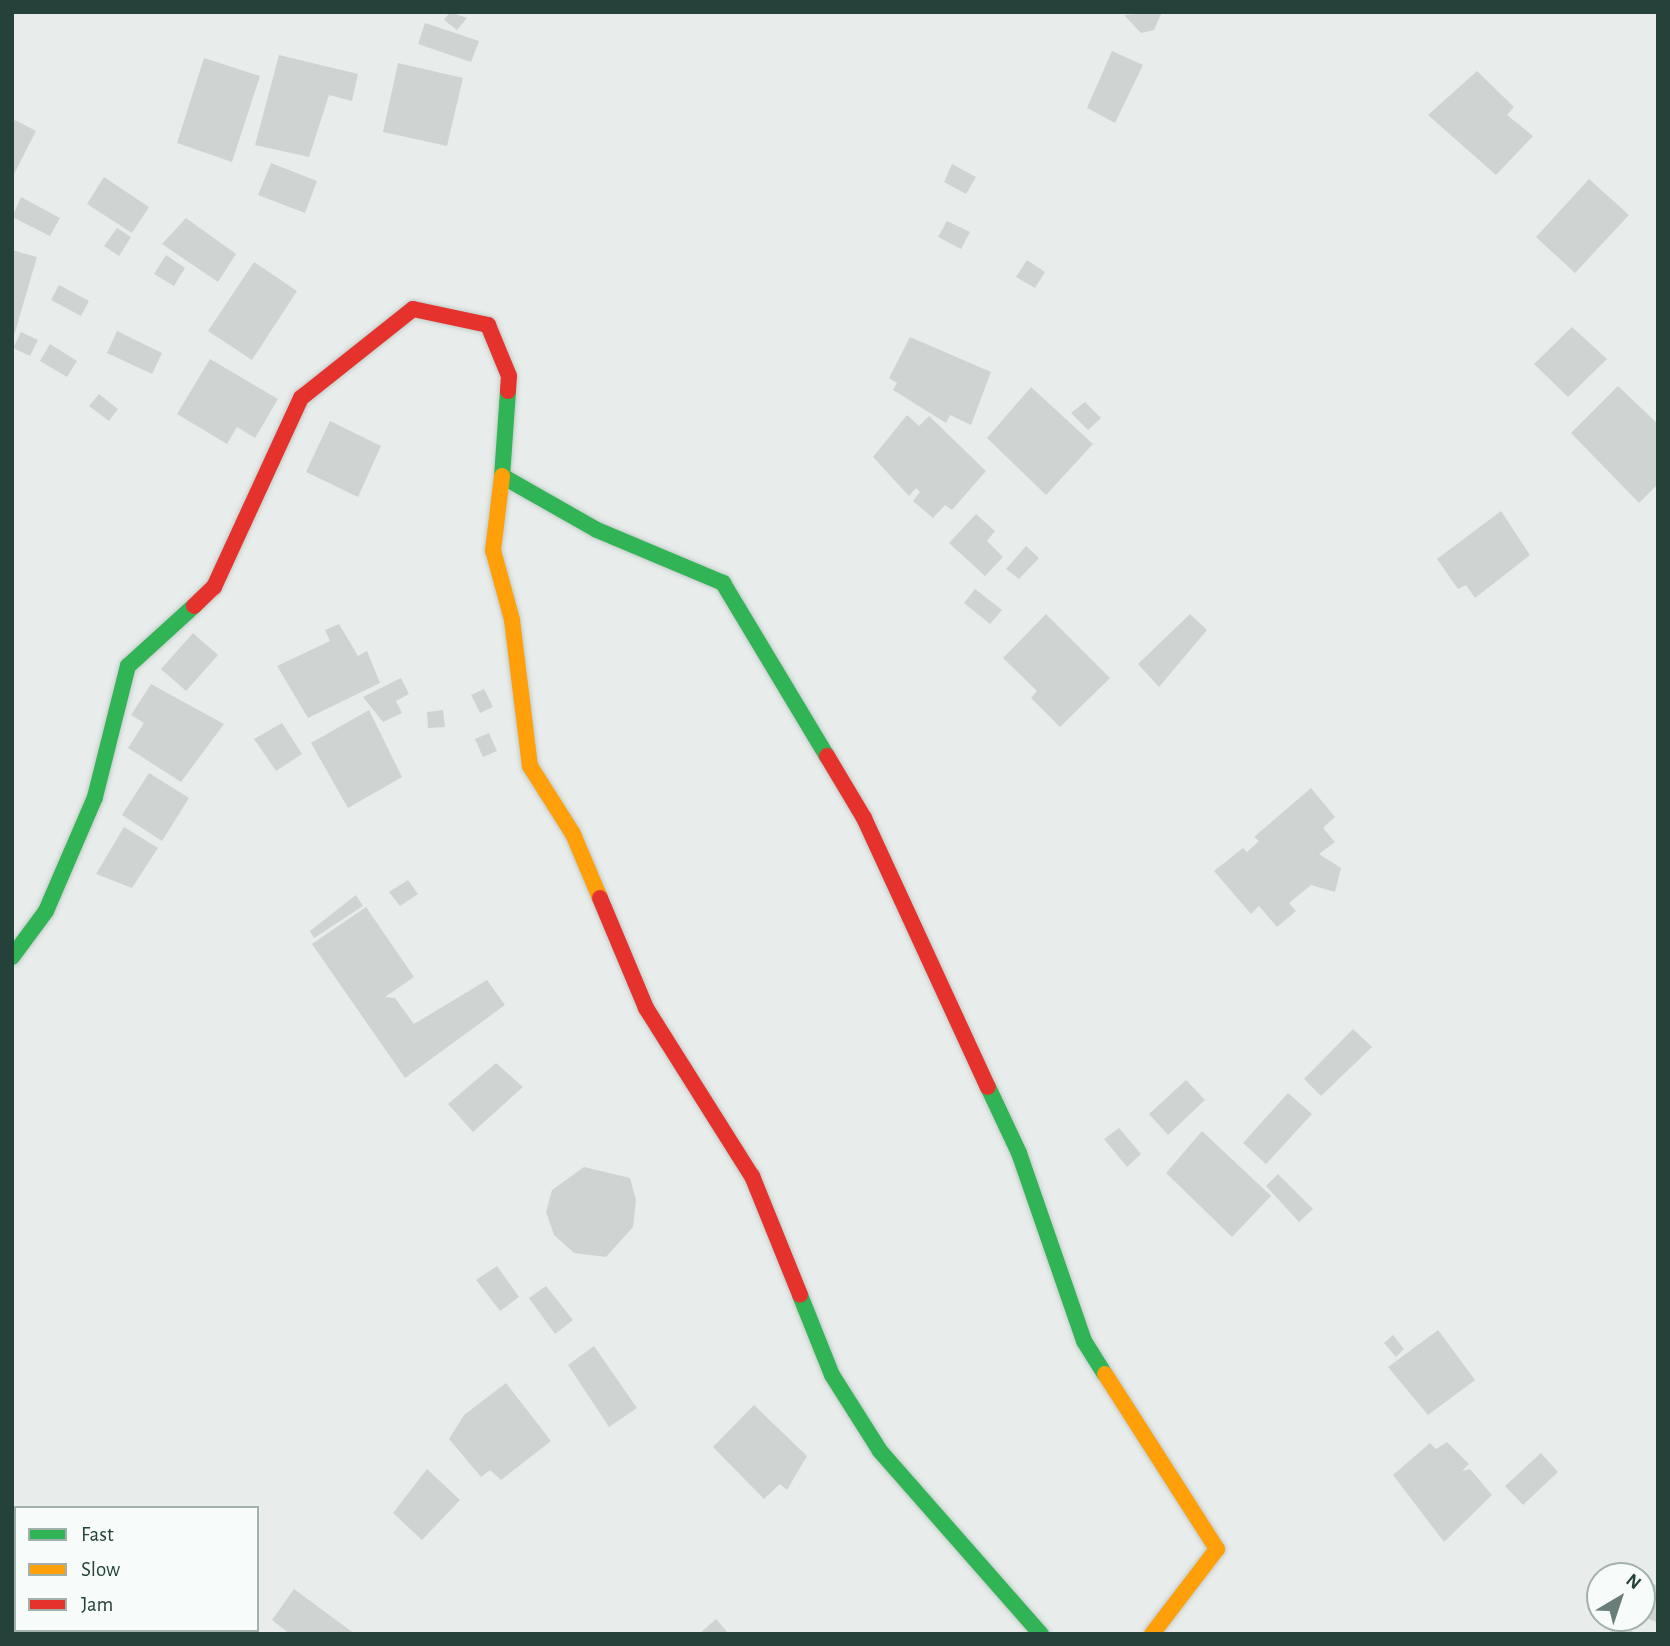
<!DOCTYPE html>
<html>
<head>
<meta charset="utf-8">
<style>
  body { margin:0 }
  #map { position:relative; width:1670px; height:1646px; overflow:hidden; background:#e8edeb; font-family:"Alegreya Sans",sans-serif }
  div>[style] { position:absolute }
  .building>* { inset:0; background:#cfd4d2 }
  .roads { filter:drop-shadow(0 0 2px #c3cbc8) drop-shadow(0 0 2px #c3cbc8) }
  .fast>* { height:16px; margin:-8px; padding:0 8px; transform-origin:8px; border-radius:8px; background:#30b455 }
  .slow>* { height:16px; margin:-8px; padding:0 8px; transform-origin:8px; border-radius:8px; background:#ff9f0a }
  .jam>* { height:16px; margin:-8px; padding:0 8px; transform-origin:8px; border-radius:8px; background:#e5322d }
  span { translate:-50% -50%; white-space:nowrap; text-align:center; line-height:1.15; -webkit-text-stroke:6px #f7fbf9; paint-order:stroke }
  .frame { position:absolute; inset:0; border:14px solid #24423a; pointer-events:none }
  .legend { position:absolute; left:14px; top:1506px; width:245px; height:126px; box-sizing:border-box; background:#f7fbf9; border:2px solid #a3b1ad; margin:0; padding:9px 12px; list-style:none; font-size:21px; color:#24423a }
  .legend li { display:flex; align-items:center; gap:14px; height:35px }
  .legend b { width:35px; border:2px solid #a3b1ad }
  .north { position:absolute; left:1586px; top:1562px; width:70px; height:70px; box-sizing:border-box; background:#f7fbf9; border:2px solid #a3b1ad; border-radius:50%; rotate:39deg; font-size:19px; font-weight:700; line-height:28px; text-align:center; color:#24423a }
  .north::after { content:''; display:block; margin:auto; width:24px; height:32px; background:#697e78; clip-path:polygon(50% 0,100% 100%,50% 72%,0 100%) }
</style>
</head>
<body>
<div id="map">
  <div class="building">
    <div style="clip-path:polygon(450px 12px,467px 18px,457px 30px,444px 20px)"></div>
    <div style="clip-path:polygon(1162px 12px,1154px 30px,1141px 33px,1124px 15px)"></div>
    <div style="clip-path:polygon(425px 23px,479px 41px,471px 62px,418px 44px)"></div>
    <div style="clip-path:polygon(1112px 51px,1143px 65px,1115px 123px,1087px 108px)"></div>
    <div style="clip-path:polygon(279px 55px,358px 74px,352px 101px,329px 95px,309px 157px,255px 145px)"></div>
    <div style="clip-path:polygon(204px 58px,260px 76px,232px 162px,177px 143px)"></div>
    <div style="clip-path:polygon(398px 63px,463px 78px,447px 146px,383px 132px)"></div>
    <div style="clip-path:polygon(1477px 71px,1514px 107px,1507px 115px,1533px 136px,1496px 175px,1428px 115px)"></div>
    <div style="clip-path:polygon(15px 120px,36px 131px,12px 178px,12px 126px)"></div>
    <div style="clip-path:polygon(271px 163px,317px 181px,305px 213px,258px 195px)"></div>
    <div style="clip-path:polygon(952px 164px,976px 177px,966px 194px,944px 182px)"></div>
    <div style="clip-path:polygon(104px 177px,149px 207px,132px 233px,87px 204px)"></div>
    <div style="clip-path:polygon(1589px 179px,1629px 215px,1575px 273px,1536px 237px)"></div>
    <div style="clip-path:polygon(21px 197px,60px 218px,50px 236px,12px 217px)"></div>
    <div style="clip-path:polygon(186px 218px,236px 254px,218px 282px,162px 244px)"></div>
    <div style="clip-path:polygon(947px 221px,970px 232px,961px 249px,938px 237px)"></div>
    <div style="clip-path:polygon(117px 228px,131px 237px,119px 256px,104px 246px)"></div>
    <div style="clip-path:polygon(12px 250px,37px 257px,13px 339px,12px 339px)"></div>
    <div style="clip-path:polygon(166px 255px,185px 268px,174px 286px,154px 274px)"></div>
    <div style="clip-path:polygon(1027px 260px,1045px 272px,1035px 288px,1016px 277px)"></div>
    <div style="clip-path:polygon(254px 262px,297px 291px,252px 360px,208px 331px)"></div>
    <div style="clip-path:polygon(59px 285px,89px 301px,81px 316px,51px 300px)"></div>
    <div style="clip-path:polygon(1572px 327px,1607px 359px,1568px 397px,1534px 364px)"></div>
    <div style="clip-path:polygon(117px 331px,162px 353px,152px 374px,107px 353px)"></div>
    <div style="clip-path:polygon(21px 332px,38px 340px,30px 356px,13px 348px)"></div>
    <div style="clip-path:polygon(910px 337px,991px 372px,971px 425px,950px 415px,946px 423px,893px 390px,897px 383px,889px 378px)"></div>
    <div style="clip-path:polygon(50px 344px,77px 361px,67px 377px,40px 361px)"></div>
    <div style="clip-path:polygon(210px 359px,278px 399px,255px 438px,237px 427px,227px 444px,177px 414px)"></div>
    <div style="clip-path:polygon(1618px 386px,1658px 424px,1658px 484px,1639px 503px,1571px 433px)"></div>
    <div style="clip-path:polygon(1031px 387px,1093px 444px,1046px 495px,987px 438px)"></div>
    <div style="clip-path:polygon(99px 394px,118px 409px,109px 421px,89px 406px)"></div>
    <div style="clip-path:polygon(1085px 402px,1101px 418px,1088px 430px,1071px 413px)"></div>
    <div style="clip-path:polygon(907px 415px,919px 426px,929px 416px,986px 471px,952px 510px,945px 505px,933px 518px,913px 501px,920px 492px,916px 488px,909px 496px,873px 457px)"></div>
    <div style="clip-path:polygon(330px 421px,381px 446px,358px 497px,306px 472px)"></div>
    <div style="clip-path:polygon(1501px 511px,1530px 555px,1475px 598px,1466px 585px,1458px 589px,1437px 559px)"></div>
    <div style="clip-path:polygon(976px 514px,995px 531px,987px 541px,1003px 557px,985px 576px,949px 543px)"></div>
    <div style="clip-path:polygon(1026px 546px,1039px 558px,1019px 579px,1006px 569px)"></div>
    <div style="clip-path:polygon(975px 589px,1002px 610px,990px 624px,964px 603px)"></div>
    <div style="clip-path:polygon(1046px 614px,1110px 678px,1060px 727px,1031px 698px,1037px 691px,1003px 658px)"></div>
    <div style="clip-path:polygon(1190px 614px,1207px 630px,1159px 687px,1138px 664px)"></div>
    <div style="clip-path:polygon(339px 624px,358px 656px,367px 651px,380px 683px,308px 718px,277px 666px,330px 641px,325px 630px)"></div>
    <div style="clip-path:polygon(193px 633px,218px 655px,186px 691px,161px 669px)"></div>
    <div style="clip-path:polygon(401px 678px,409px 694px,396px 701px,402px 713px,383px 722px,363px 697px)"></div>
    <div style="clip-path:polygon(151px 684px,224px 724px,181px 782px,128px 748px,144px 723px,131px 715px)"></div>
    <div style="clip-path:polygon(484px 689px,493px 707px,480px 713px,471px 695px)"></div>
    <div style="clip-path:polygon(369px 710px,402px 777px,348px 808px,311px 743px)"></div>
    <div style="clip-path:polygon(443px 710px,445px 727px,428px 728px,427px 712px)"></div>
    <div style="clip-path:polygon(282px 723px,302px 754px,276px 771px,254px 739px)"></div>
    <div style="clip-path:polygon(489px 733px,497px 751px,483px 757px,475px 739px)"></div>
    <div style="clip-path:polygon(149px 773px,189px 798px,162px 841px,122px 815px)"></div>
    <div style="clip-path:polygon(1311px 788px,1335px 817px,1323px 828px,1335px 842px,1319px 854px,1341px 868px,1335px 892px,1311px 885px,1289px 903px,1296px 911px,1277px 927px,1259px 906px,1251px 914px,1214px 871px,1243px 848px,1247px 852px,1259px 841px,1254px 837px)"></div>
    <div style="clip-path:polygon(124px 827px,158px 848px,132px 888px,96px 874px)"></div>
    <div style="clip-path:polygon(408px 880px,418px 894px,400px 906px,389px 892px)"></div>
    <div style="clip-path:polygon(356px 895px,363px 906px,314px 938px,310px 931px)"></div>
    <div style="clip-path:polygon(366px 907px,414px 977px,385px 997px,395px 998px,414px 1024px,487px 980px,505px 1005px,405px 1078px,312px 944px)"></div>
    <div style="clip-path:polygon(1353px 1029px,1372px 1047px,1321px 1096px,1304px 1079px)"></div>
    <div style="clip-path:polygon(496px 1063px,523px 1087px,473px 1132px,448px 1104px)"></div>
    <div style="clip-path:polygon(1186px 1080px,1205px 1100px,1168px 1135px,1149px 1114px)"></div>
    <div style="clip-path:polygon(1288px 1093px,1312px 1114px,1266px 1164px,1243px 1143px)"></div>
    <div style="clip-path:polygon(1119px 1128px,1141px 1154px,1127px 1167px,1104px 1139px)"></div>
    <div style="clip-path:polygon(1202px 1131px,1271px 1196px,1232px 1237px,1166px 1173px)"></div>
    <div style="clip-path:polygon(584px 1167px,630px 1178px,636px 1200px,633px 1227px,606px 1257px,574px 1253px,554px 1235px,546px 1212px,552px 1190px)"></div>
    <div style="clip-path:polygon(1278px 1174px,1313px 1209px,1299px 1222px,1266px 1186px)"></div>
    <div style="clip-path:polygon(497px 1266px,519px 1297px,500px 1311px,476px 1280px)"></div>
    <div style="clip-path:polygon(546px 1286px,573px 1320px,555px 1334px,529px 1298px)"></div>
    <div style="clip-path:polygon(1438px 1330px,1475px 1380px,1428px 1415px,1388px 1367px)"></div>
    <div style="clip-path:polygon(1393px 1335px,1404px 1349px,1396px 1357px,1384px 1343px)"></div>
    <div style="clip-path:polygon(594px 1346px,637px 1408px,609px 1427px,568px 1365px)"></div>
    <div style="clip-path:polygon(506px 1383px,551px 1441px,501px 1480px,490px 1470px,481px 1477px,449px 1439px,464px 1415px)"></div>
    <div style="clip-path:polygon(754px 1405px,807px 1456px,787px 1490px,780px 1484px,764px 1499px,713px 1447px)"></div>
    <div style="clip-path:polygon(1447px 1442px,1469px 1464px,1462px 1471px,1470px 1469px,1492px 1495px,1444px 1542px,1393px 1475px,1430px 1443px,1436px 1449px)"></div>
    <div style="clip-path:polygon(1541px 1453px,1558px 1472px,1523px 1505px,1505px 1486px)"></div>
    <div style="clip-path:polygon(427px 1469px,460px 1500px,422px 1540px,393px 1513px)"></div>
    <div style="clip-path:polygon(1642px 1579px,1658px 1586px,1658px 1623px,1642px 1616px)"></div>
    <div style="clip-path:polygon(294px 1589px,355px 1634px,290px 1634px,272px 1620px)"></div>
    <div style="clip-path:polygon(716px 1619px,729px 1634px,699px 1634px)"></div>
    <div style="clip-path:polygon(1619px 1622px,1636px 1634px,1608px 1634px)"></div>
    <div style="clip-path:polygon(172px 1630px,241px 1630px,244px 1634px,169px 1634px)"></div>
  </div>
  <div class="roads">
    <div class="fast">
      <div style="left:508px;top:391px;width:85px;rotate:94deg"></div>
      <div style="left:502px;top:476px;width:109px;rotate:29.6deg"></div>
      <div style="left:597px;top:530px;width:137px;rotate:22.8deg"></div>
      <div style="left:723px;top:583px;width:202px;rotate:59deg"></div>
      <div style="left:12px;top:957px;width:57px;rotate:-53.5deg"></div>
      <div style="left:46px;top:911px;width:124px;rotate:-66.7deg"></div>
      <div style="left:95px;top:797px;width:135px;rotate:-75.9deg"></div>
      <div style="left:128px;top:666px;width:89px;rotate:-42.3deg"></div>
      <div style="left:988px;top:1087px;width:73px;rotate:64.8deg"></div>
      <div style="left:1019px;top:1153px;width:199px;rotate:70.9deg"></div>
      <div style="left:1084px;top:1341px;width:39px;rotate:58deg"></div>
      <div style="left:800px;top:1295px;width:86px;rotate:68.2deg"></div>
      <div style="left:832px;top:1375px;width:90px;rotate:57.7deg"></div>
      <div style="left:880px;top:1451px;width:244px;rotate:48.7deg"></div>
    </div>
    <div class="slow">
      <div style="left:502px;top:476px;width:75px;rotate:96.9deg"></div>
      <div style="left:493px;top:550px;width:73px;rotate:74.8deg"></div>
      <div style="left:512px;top:620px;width:147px;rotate:83deg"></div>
      <div style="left:530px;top:766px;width:80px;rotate:57.7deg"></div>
      <div style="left:573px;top:834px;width:69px;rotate:67.1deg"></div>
      <div style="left:1105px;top:1374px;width:208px;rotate:57.4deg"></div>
      <div style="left:1217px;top:1549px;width:107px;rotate:127.4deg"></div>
    </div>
    <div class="jam">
      <div style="left:194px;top:606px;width:28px;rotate:-44deg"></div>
      <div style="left:214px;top:587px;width:208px;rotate:-65.3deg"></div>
      <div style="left:301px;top:398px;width:143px;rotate:-38.5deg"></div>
      <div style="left:413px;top:309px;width:77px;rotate:12deg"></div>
      <div style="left:488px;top:325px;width:55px;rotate:67.6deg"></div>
      <div style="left:509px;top:376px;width:15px;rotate:94deg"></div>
      <div style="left:827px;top:756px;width:72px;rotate:59.2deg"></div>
      <div style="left:864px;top:818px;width:296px;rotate:65.3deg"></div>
      <div style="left:600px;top:898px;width:119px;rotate:67.3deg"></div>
      <div style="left:646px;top:1008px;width:199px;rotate:57.8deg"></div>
      <div style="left:752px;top:1176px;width:128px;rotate:68deg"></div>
    </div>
  </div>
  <div class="frame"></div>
  <ul class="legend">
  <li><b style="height:9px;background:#30b455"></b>Fast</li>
  <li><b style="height:9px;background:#ff9f0a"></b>Slow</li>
  <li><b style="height:9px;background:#e5322d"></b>Jam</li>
  </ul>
  <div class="north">N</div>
</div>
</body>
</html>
